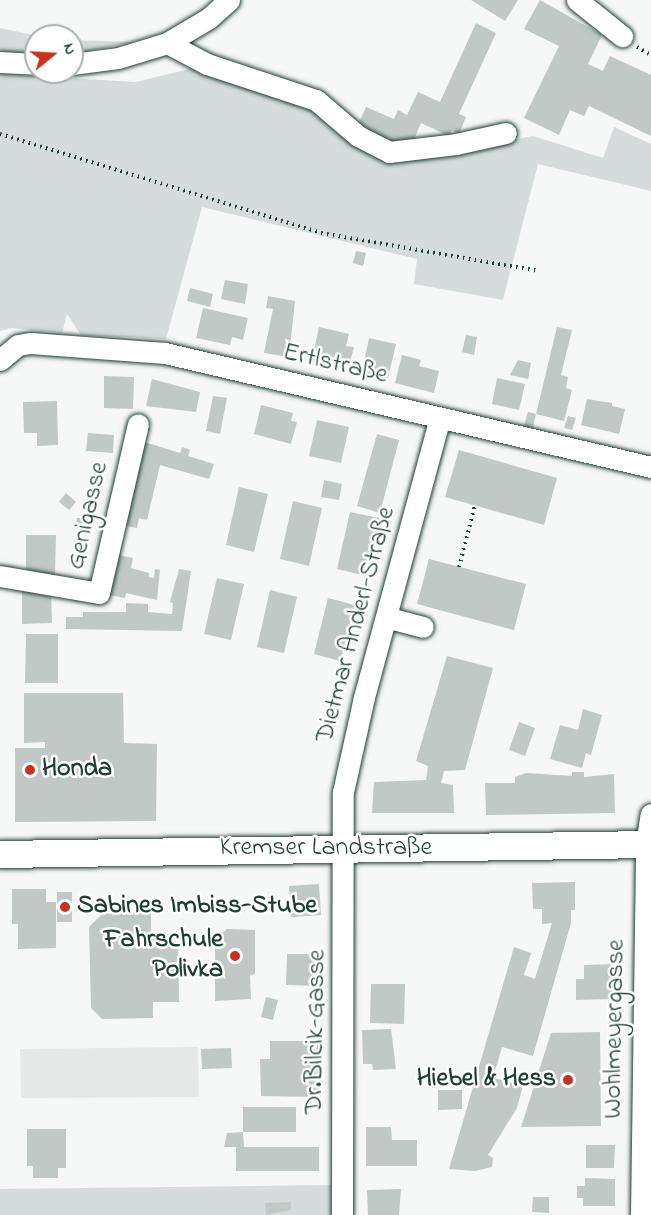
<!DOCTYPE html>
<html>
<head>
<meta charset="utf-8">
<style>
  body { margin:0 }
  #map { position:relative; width:651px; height:1215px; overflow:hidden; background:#f6f7f7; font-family:"Indie Flower",sans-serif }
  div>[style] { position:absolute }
  .built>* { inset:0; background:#e6e9e8 }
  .green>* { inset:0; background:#d6dcdb }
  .building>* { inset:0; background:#c0c9c6 }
  .path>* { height:4px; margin-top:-2px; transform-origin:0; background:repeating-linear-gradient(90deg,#1f3d34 0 1.5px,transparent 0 6px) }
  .roads { filter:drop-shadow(0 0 2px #1f3d34) drop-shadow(0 0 2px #1f3d34) }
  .minor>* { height:21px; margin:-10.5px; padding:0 10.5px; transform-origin:10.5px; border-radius:10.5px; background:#fff }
  .major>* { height:27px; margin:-13.5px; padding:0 13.5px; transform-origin:13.5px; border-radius:13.5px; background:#fff }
  .dots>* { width:16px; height:16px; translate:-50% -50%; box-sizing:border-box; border:3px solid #fff; border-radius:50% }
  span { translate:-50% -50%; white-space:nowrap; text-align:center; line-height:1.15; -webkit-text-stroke:5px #fff; paint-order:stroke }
  .street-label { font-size:26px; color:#1f3d34 }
  .poi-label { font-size:26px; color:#1f3d34; font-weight:700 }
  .left { translate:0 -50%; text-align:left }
  .right { translate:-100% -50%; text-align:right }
  .north { position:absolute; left:24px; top:24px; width:60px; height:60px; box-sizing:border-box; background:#fff; border:2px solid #a5b1ae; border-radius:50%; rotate:72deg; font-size:16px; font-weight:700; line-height:24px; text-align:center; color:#1f3d34 }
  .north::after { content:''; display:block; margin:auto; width:21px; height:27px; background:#c8321e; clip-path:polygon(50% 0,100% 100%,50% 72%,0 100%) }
</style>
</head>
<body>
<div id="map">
  <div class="built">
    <div style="clip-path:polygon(198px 1047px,199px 1097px,21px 1098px,20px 1049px)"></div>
  </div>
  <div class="green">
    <div style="clip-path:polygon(0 28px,38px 36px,36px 55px,0 52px)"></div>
    <div style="clip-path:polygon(72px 40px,135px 42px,72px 54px)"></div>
    <div style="clip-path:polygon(193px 68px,315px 106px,410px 160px,533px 136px,603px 158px,614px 127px,651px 144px,651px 191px,538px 164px,503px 300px,414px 284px,417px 259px,202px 207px,166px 339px,81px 335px,67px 314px,62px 333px,12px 328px,0 331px,0 74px,136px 82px)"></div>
    <div style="clip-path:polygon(331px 1185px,331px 1215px,0 1215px,0 1189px)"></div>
  </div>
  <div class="building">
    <div style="clip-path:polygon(471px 0,518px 0,505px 21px)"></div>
    <div style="clip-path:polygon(540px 0,602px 35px,588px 64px,603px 71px,610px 56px,651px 75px,651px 136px,589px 106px,584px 116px,570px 110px,559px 135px,524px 118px,559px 46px,524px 29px)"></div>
    <div style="clip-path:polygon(476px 23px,496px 33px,459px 114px,466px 117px,459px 134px,452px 130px,449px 136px,421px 123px,410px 149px,357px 127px,366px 107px,394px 119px,398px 110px,407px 115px,418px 92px,440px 102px)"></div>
    <div style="clip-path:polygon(356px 251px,366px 253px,363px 266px,353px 263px)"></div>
    <div style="clip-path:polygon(225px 280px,248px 284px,245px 304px,221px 299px)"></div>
    <div style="clip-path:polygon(190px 288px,213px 294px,210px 307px,187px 301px)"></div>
    <div style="clip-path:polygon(268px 296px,295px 301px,289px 357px,264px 353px,273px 309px,266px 308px)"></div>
    <div style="clip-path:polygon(203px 308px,248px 318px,243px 340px,232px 337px,230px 345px,196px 338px)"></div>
    <div style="clip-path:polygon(319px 327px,349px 334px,346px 346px,354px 347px,349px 366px,338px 363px,337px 371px,311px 364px)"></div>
    <div style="clip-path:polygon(557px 327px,572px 330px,561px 375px,568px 377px,566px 388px,572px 390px,564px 421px,536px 414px)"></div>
    <div style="clip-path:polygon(466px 335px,477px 337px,474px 355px,462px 352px)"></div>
    <div style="clip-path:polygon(369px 338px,396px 344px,387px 382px,361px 376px)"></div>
    <div style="clip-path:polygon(402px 355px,421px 360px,419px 366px,439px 371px,434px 393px,395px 383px)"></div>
    <div style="clip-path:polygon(518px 360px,531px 363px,528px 379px,510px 375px)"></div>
    <div style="clip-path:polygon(104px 376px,134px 377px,133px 409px,104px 408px)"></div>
    <div style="clip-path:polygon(497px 378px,525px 384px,519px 410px,492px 404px)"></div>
    <div style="clip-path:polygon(152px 379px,200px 392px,196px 412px,146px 406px)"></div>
    <div style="clip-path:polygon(213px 396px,227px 398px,220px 434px,206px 431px)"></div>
    <div style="clip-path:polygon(587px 399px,612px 403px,612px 406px,625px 409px,619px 434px,581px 425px)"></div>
    <div style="clip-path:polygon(57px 401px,58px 445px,37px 446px,37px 433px,24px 433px,23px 402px)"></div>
    <div style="clip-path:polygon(261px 405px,293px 413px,291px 421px,297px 422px,291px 444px,254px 434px)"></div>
    <div style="clip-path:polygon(528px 412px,536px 414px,533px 428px,524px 426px)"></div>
    <div style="clip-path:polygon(568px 416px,576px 418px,572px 430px,564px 428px)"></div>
    <div style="clip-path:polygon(317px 420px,349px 427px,341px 463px,309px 456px)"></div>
    <div style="clip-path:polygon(88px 433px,114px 435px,113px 453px,86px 451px)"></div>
    <div style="clip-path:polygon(377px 434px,399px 440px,380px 513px,357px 506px)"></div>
    <div style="clip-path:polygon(138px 440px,180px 453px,182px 447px,190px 450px,188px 456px,214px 464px,209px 479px,160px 465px,147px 520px,139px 518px,137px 528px,123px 525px)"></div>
    <div style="clip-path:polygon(459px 450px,557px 478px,544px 525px,445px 497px)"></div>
    <div style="clip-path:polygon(324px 480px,342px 484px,339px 500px,321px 497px)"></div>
    <div style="clip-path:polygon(239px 487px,268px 494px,254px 552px,226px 545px)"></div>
    <div style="clip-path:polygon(66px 493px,76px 502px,69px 510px,59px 502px)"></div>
    <div style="clip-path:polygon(293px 501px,322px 508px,309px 566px,280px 559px)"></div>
    <div style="clip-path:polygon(350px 512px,379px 518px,366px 576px,337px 569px)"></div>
    <div style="clip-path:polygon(77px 518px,88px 518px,87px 528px,76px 527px)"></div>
    <div style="clip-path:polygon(26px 535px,56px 535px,55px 575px,26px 574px)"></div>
    <div style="clip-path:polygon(114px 554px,133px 558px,131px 568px,149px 573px,149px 577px,154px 578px,155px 569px,160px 570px,157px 600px,126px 593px,125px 598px,105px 594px)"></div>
    <div style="clip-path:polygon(429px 559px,526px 584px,514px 630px,417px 604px)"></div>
    <div style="clip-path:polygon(179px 569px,191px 571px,182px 631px,66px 629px,66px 617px,83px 617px,83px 612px,126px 612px,126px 603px,148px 604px,148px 612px,172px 614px,173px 603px,170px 602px)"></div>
    <div style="clip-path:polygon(217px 578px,244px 584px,231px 640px,204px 634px)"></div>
    <div style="clip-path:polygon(270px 590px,297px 597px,284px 653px,257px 647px)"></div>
    <div style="clip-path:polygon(22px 591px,51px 591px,52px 623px,22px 624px)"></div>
    <div style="clip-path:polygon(328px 598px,355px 605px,340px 661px,314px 654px)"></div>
    <div style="clip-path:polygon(26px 634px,58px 634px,58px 683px,25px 683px)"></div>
    <div style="clip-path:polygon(447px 656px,493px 668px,465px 770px,444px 771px,441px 783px,453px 785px,454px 813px,372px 813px,374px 782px,426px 780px,428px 766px,416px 761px)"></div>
    <div style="clip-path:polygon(24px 693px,123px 693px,124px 743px,157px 744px,156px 821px,15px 822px,15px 748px,45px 748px,45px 742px,24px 743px)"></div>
    <div style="clip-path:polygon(583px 709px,602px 715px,591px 755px,586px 753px,582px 768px,550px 759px,560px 725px,578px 730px)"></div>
    <div style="clip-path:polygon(519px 722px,535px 728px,525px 756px,509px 750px)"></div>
    <div style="clip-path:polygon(572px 772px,584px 772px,584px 777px,614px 774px,615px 813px,486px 815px,485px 783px,515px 783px,515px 777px,526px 773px,572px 776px)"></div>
    <div style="clip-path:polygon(575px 882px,575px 910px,571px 910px,571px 923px,533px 1056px,502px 1047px,493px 1078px,523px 1085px,517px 1108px,488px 1155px,493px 1158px,492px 1167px,475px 1171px,449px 1169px,514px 947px,531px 953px,524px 975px,535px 979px,552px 923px,542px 924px,542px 909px,533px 909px,532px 883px)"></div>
    <div style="clip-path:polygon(319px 884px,321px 915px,291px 917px,289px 886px)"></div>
    <div style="clip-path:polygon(12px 889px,46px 889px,46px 902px,56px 902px,56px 948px,18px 949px,18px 924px,12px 924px)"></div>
    <div style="clip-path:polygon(57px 892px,72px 892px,72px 922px,57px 922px)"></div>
    <div style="clip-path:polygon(103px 913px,151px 913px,151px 934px,178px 934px,179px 1002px,153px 1002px,153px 1018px,102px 1019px,91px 1008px,89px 927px)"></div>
    <div style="clip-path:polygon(227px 929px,255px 930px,255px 974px,250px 975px,251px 999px,215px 1001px,215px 938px)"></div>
    <div style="clip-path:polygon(287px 954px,316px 954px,316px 986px,286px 985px)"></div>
    <div style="clip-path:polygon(614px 964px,614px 999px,576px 1000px,576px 979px,584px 979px,584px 965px)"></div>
    <div style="clip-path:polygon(371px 984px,405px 984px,404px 1024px,370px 1023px)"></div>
    <div style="clip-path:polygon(266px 997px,278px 1000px,273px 1020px,261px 1017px)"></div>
    <div style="clip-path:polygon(391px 1029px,396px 1069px,373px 1070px,372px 1064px,363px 1064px,362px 1030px)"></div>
    <div style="clip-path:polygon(600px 1032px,601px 1126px,521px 1127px,551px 1033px)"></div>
    <div style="clip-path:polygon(270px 1041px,320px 1041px,319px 1097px,261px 1096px,260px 1059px,270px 1059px)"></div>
    <div style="clip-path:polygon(231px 1048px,232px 1068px,202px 1069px,201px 1049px)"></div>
    <div style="clip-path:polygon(438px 1090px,462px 1090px,462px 1109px,438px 1110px)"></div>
    <div style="clip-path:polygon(243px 1107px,296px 1107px,296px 1132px,243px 1132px,244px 1147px,319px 1147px,319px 1171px,236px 1171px,236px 1147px,224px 1147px,227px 1133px,243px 1132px)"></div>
    <div style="clip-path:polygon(366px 1127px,391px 1127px,392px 1140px,417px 1140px,417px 1166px,366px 1166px)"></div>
    <div style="clip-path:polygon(27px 1129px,66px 1129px,66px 1168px,58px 1168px,58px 1178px,33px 1178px,33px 1166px,27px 1166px)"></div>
    <div style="clip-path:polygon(586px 1145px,615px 1145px,614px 1168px,586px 1168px)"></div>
    <div style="clip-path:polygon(585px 1178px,615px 1179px,615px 1206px,583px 1206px,583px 1198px,577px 1198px,577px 1186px,585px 1186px)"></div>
    <div style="clip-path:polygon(401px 1189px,399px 1215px,368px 1215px,367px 1190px)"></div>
    <div style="clip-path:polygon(533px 1197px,549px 1197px,549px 1213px,532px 1212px)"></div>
    <div style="clip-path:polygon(291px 1202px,291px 1210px,266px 1215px,265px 1203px)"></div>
  </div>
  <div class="path">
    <div style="left:637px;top:47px;width:16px;rotate:30deg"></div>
    <div style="left:0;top:134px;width:336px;rotate:17.1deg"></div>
    <div style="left:321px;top:233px;width:220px;rotate:9.9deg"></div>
    <div style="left:459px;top:567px;width:64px;rotate:-75.5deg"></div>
  </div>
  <div class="roads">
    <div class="minor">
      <div style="left:577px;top:0;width:58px;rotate:38.7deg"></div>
      <div style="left:167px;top:43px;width:45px;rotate:27.7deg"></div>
      <div style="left:207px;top:64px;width:115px;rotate:18.3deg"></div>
      <div style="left:316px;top:100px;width:55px;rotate:40.6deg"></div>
      <div style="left:358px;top:136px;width:35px;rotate:27deg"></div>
      <div style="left:389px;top:152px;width:67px;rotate:-6.8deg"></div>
      <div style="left:456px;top:144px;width:51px;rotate:-12.4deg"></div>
      <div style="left:0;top:62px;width:36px;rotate:3deg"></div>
      <div style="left:72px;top:64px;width:46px;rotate:-7.4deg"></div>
      <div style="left:118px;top:58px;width:51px;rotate:-17deg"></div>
      <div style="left:167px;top:43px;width:49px;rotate:-30.8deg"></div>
      <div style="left:209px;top:18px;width:27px;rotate:-42deg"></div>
      <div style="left:0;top:360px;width:23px;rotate:-40deg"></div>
      <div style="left:18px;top:345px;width:13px;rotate:-9deg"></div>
      <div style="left:31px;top:343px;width:134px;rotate:4.3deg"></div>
      <div style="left:165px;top:353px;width:499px;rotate:13.2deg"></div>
      <div style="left:0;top:576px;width:100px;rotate:9.7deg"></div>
      <div style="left:99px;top:593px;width:173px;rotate:-77deg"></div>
      <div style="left:386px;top:617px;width:38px;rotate:15deg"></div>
      <div style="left:342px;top:1215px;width:423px;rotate:-89.9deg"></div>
      <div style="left:343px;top:792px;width:97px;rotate:-77.5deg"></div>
      <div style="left:364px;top:697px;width:289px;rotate:-74.8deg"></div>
      <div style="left:641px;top:1215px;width:371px;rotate:-89.2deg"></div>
      <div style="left:646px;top:844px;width:30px;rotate:-81deg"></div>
    </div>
    <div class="major">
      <div style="left:0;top:854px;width:651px;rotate:-0.88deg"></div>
    </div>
  </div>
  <div class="dots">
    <div style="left:30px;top:770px;background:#c8321e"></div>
    <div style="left:65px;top:907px;background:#c8321e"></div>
    <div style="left:235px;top:956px;background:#c8321e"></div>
    <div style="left:568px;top:1080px;background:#c8321e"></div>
  </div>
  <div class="street-label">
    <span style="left:335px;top:365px;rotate:13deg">Ertlstraße</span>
    <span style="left:89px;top:516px;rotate:-77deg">Genigasse</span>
    <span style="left:357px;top:625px;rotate:-75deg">Dietmar Anderl-Straße</span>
    <span style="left:326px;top:849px">Kremser Landstraße</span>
    <span style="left:616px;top:1029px;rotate:-89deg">Wohlmeyergasse</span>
    <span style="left:317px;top:1032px;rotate:-89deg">Dr.Bilcik-Gasse</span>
  </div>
  <div class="poi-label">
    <span class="left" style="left:42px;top:770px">Honda</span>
    <span class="left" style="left:77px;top:907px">Sabines Imbiss-Stube</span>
    <span class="right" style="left:223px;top:956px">Fahrschule<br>Polivka</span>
    <span class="right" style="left:556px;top:1080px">Hiebel &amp; Hess</span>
  </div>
  <div class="north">N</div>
</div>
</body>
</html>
